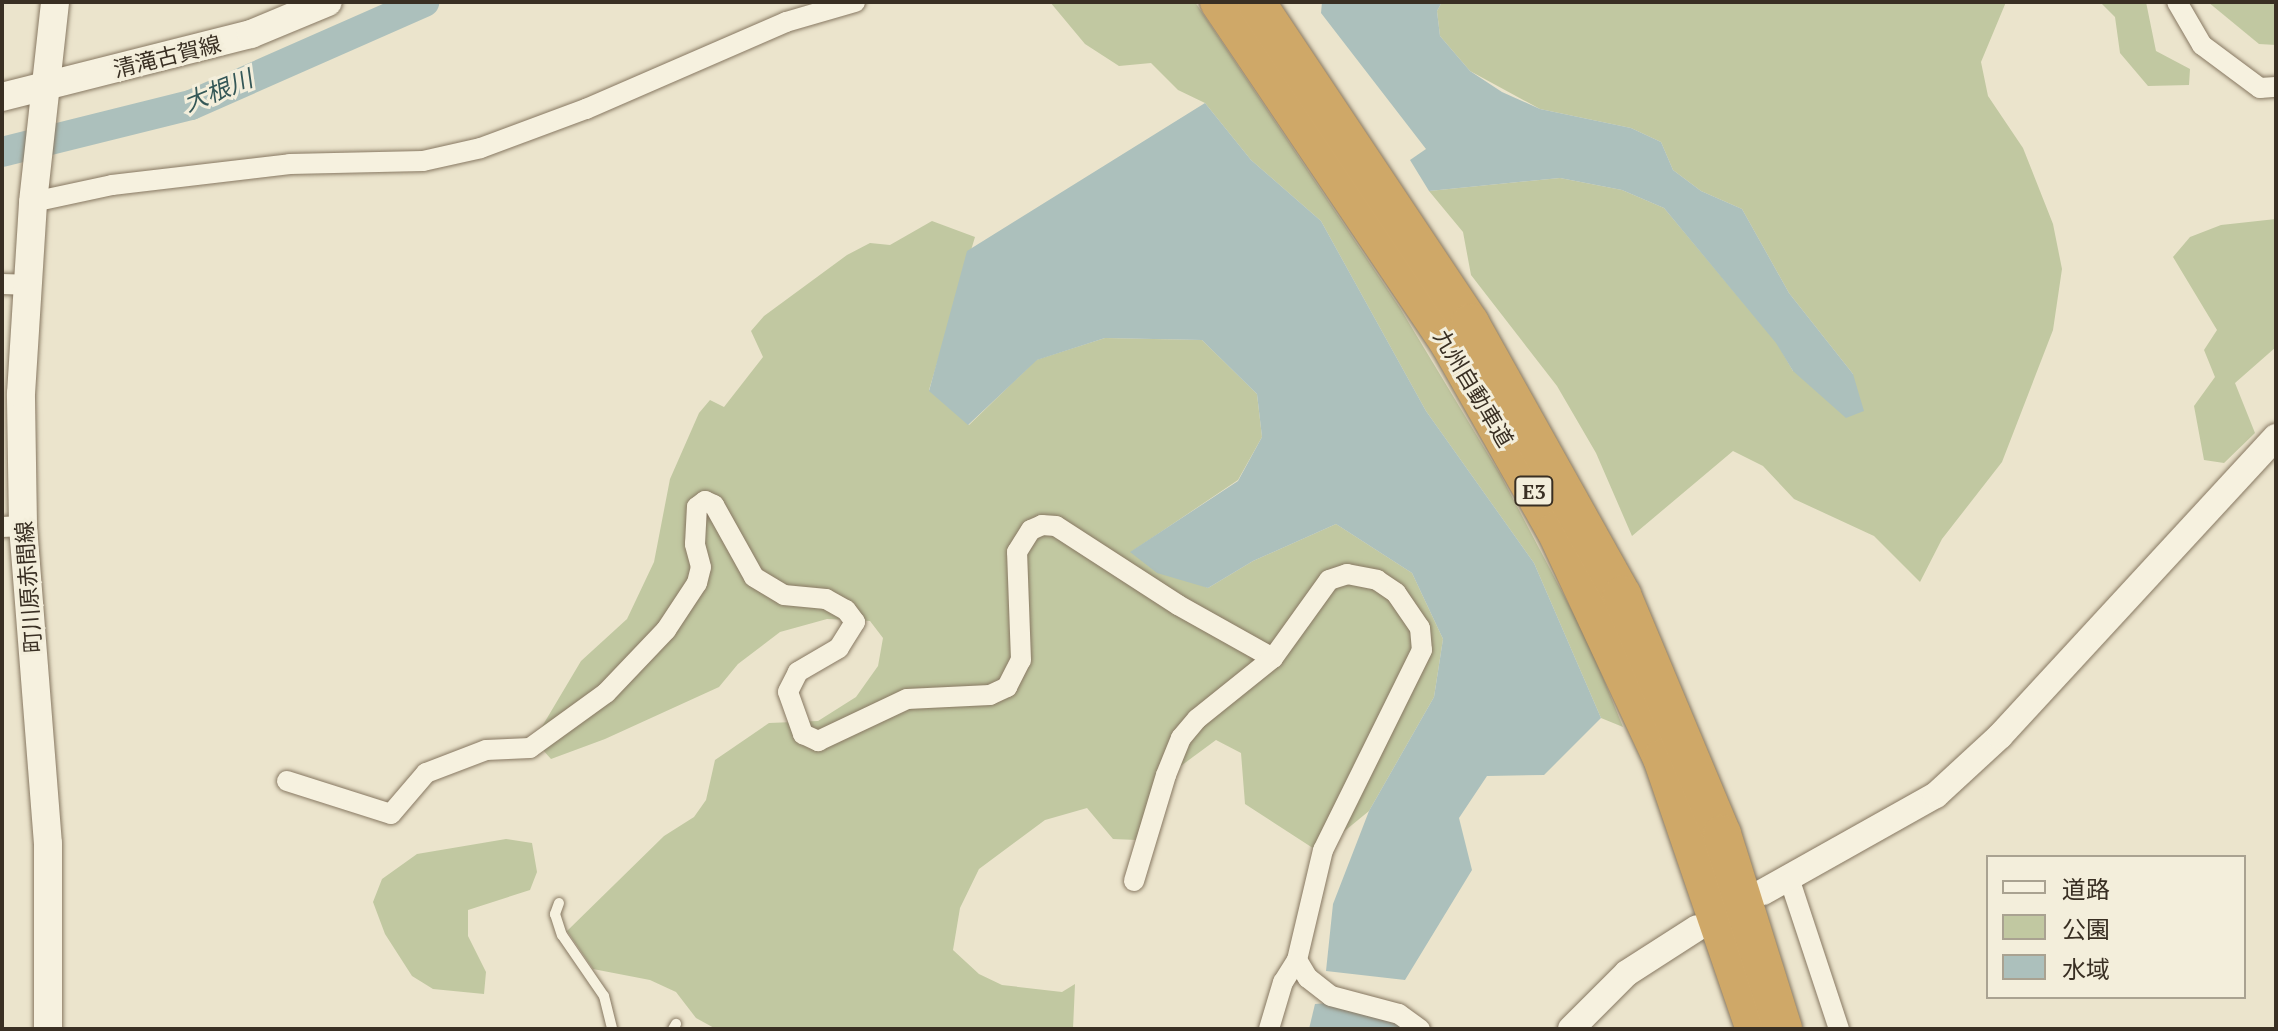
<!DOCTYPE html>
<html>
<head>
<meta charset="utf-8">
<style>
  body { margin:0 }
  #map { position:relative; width:2278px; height:1031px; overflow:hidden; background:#ebe4cc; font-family:"PT Serif","Noto Sans JP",serif }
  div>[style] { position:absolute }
  .green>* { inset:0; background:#c1c8a1 }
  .water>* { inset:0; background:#acc0bc }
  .river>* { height:30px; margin:-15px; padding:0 15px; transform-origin:15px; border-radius:15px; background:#acc0bc }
  .roads { filter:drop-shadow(0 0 2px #877862) drop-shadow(0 0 2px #877862) }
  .service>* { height:10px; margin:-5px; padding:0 5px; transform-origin:5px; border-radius:5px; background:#f6f1df }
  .minor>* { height:20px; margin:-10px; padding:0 10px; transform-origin:10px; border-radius:10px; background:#f6f1df }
  .tertiary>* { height:26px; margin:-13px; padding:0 13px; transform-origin:13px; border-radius:13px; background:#f6f1df }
  .secondary>* { height:28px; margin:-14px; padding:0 14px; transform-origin:14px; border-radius:14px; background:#f6f1df }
  .motorway>* { height:38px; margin:-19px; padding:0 19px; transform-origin:19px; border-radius:19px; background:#cfa868 }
  span { translate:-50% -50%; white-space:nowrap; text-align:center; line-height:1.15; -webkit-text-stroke:6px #f3eedb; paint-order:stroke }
  .shield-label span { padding:2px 6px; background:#f3eedb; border:2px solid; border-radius:6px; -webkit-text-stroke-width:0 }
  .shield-label { font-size:20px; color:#392f23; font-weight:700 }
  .street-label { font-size:22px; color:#392f23 }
  .water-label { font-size:24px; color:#345757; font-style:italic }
  .frame { position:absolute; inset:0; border:4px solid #392f23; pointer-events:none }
  .legend { position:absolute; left:1986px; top:855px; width:260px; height:144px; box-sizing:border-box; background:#f3eedb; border:2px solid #a9a291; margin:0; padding:10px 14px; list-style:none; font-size:24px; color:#392f23 }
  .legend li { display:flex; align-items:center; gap:16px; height:40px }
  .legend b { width:40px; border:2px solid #a9a291 }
</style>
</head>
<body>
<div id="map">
  <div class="green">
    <div style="clip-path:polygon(1050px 2px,1195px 2px,1400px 308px,1500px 474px,1589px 643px,1623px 727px,1601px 718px,1534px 563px,1426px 411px,1321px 221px,1251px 160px,1205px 103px,1178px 90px,1151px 63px,1119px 66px,1085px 44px)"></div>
    <div style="clip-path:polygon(1442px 2px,2006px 2px,1981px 62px,1988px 96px,2023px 148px,2053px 224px,2062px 269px,2053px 330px,2002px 462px,1942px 539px,1920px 582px,1874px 536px,1794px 499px,1763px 466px,1733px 451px,1632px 536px,1596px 453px,1557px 386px,1471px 275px,1463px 232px,1429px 191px,1560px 178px,1622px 190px,1664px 208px,1777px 343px,1793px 371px,1853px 374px,1789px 293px,1742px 209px,1701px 191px,1673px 170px,1661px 142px,1631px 128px,1540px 109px,1470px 71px,1440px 36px,1437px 11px)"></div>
    <div style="clip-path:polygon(2100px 2px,2146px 2px,2156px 51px,2190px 69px,2189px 85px,2148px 86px,2120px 53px,2115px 17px)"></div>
    <div style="clip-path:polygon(2208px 2px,2276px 2px,2276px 45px,2259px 44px)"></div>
    <div style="clip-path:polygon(2276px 219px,2276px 347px,2235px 383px,2255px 433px,2224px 463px,2204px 460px,2194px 406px,2215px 377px,2204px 350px,2217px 330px,2173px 257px,2190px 237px,2221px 225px)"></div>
    <div style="clip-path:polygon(932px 221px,975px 237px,929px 390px,969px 425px,1036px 360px,1105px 338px,1202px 340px,1257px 394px,1262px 437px,1238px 480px,1131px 552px,1208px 588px,1253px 561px,1336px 524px,1412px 573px,1443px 639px,1434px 697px,1369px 811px,1319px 852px,1245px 804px,1241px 753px,1216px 740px,1178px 768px,1137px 840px,1113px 839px,1087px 808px,1045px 820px,979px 869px,960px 908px,953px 950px,979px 974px,1002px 985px,1062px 992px,1075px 984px,1073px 1029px,716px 1029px,696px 1018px,676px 992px,650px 980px,593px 969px,567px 931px,664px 836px,694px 817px,706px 800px,715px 760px,769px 723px,818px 721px,856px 697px,878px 666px,883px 638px,870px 621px,827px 619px,780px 632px,738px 664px,719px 687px,605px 739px,551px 759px,534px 740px,581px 661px,627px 619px,654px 562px,670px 479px,699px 413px,710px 400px,724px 407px,763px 357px,751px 331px,764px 316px,847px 255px,870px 243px,890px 245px)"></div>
    <div style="clip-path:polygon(506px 839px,532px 843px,537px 872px,530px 890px,468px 910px,468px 936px,486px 972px,484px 994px,433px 989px,412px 976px,385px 934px,373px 902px,382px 879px,417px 854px)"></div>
  </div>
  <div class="water">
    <div style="clip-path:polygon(1322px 2px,1442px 2px,1437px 11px,1440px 36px,1470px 71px,1502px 92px,1540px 109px,1631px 128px,1661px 142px,1673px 170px,1701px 191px,1742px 209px,1789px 293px,1853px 374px,1864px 411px,1846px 418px,1793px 371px,1776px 343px,1664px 208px,1622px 190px,1560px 178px,1429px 191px,1410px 160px,1426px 149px,1321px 13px)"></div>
    <div style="clip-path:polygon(1205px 103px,1251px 160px,1321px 221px,1426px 411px,1534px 563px,1601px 718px,1544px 775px,1487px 776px,1459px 818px,1472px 870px,1405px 980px,1326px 971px,1333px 904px,1369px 811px,1434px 697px,1443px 639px,1412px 573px,1336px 524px,1253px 561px,1208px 588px,1157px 573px,1130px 552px,1238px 481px,1262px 437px,1257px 394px,1202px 340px,1105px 338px,1037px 360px,968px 425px,929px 391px,967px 251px)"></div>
    <div style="clip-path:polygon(1327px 1003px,1397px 1022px,1407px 1029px,1309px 1029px,1315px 1004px)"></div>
  </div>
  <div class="river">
    <div style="left:2px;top:152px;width:195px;rotate:-14deg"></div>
    <div style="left:191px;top:105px;width:255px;rotate:-23.8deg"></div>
  </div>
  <div class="roads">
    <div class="service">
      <div style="left:559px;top:903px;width:12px;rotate:110deg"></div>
      <div style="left:555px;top:914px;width:22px;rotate:72deg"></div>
      <div style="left:562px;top:935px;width:74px;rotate:55.5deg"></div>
      <div style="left:604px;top:996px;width:34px;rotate:76deg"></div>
      <div style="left:673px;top:1029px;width:6px;rotate:-59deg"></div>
    </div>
    <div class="minor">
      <div style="left:2177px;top:2px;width:50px;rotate:59.8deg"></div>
      <div style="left:2202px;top:45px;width:72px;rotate:36.6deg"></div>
      <div style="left:2260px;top:88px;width:16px;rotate:-4deg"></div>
      <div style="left:33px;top:202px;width:81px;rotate:-12.1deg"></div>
      <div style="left:112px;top:185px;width:179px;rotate:-6.7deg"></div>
      <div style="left:290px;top:164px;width:133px;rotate:-1.3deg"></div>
      <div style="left:423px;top:161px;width:59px;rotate:-12.6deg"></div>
      <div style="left:481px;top:148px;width:112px;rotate:-20.4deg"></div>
      <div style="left:586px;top:109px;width:218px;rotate:-23.5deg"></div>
      <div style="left:786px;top:22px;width:72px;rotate:-16.2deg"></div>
      <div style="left:2px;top:284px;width:24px;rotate:2deg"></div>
      <div style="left:2px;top:527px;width:21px;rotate:-3deg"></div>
      <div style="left:287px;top:781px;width:109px;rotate:17.6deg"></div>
      <div style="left:391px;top:814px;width:54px;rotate:-49.5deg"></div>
      <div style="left:426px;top:773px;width:64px;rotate:-21deg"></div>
      <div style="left:486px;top:750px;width:44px;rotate:-2.6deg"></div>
      <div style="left:530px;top:748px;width:94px;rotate:-35.9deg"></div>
      <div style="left:606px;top:693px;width:87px;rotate:-46.4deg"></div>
      <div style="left:666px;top:630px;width:56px;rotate:-56.6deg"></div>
      <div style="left:697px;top:583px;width:16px;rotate:-76deg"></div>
      <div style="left:701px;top:567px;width:24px;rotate:-105deg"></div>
      <div style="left:695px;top:544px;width:37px;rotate:-87deg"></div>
      <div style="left:697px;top:507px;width:10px;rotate:-37deg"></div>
      <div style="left:705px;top:501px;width:10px;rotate:24deg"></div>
      <div style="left:714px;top:505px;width:82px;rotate:60.9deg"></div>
      <div style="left:754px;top:577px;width:35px;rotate:31deg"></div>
      <div style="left:784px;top:595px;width:42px;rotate:5.4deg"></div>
      <div style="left:826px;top:599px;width:23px;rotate:29deg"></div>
      <div style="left:846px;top:610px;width:15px;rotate:53deg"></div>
      <div style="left:855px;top:622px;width:31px;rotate:122deg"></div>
      <div style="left:839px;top:648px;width:48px;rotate:149.7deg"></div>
      <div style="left:798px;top:672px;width:22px;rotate:117deg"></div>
      <div style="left:788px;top:692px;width:45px;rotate:70.3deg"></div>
      <div style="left:803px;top:734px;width:17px;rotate:25deg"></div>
      <div style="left:818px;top:741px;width:98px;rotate:-25.3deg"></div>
      <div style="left:907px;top:699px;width:83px;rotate:-2.8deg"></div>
      <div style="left:990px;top:695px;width:19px;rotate:-25deg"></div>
      <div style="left:1007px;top:687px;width:30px;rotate:-63deg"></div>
      <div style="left:1021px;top:660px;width:108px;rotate:-92.1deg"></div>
      <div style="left:1017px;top:552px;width:26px;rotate:-58deg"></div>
      <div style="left:1031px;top:530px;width:12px;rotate:-24deg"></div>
      <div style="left:1042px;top:525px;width:14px;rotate:4deg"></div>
      <div style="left:1056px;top:526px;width:145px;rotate:32.9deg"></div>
      <div style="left:1178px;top:605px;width:109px;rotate:29.2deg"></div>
      <div style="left:1789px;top:878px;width:159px;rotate:71.7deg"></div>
      <div style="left:1134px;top:881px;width:111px;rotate:-73.2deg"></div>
      <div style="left:1166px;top:775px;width:40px;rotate:-68deg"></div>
      <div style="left:1181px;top:738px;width:25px;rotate:-50deg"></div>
      <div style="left:1197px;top:719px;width:97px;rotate:-38.8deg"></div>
      <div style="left:1273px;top:658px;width:96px;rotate:-54.3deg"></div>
      <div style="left:1329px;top:580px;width:19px;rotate:-18deg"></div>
      <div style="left:1347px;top:574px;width:31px;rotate:11deg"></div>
      <div style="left:1377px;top:580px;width:23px;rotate:34deg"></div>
      <div style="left:1396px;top:593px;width:42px;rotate:55.6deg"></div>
      <div style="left:1420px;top:628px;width:22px;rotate:85deg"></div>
      <div style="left:1422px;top:650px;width:223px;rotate:116.3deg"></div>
      <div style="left:1323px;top:850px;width:113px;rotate:103.3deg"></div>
      <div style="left:1297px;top:960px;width:26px;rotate:122deg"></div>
      <div style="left:1283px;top:982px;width:49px;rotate:106.6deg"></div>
      <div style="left:1297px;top:960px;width:21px;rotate:59deg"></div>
      <div style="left:1308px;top:978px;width:29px;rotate:38deg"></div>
      <div style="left:1331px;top:996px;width:70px;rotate:14.8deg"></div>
      <div style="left:1399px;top:1014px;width:26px;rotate:36deg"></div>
    </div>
    <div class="tertiary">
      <div style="left:1763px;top:892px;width:198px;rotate:-29.3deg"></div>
      <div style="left:1936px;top:795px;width:87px;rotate:-42.7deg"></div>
      <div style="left:2000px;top:736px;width:407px;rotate:-47.3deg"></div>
      <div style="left:1571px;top:1029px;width:79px;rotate:-45deg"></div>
      <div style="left:1627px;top:973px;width:83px;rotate:-32.7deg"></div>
    </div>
    <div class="secondary">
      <div style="left:2px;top:97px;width:257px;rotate:-14.2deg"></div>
      <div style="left:251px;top:34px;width:83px;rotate:-22.6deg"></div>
      <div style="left:48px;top:1029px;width:185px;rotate:-90deg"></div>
      <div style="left:48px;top:844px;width:319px;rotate:-94.5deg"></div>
      <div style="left:23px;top:526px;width:132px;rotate:-90.9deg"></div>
      <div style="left:21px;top:394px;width:192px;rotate:-86.4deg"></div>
      <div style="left:33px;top:202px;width:201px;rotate:-83.7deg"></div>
    </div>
    <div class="motorway">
      <div style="left:1219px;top:2px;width:411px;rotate:56deg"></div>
      <div style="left:1449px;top:343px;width:216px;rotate:60.4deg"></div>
      <div style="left:1556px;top:531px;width:251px;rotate:65deg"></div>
      <div style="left:1662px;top:758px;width:287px;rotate:71.1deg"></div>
      <div style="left:1256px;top:2px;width:386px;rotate:56.3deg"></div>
      <div style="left:1470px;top:323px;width:312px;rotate:60.8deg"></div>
      <div style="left:1622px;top:595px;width:259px;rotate:67.3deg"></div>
      <div style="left:1722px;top:834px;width:204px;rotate:72.6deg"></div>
    </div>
  </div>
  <div class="shield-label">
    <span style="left:1534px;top:491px">E3</span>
  </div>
  <div class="street-label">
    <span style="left:167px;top:56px;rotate:-14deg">清滝古賀線</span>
    <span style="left:1474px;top:388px;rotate:59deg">九州自動車道</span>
    <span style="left:28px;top:587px;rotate:-94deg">町川原赤間線</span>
  </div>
  <div class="water-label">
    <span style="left:218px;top:91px;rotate:-22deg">大根川</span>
  </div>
  <div class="frame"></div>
  <ul class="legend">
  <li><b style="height:10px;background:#f6f1df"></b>道路</li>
  <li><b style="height:22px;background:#c1c8a1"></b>公園</li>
  <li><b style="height:22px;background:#acc0bc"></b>水域</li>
  </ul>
</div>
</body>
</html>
